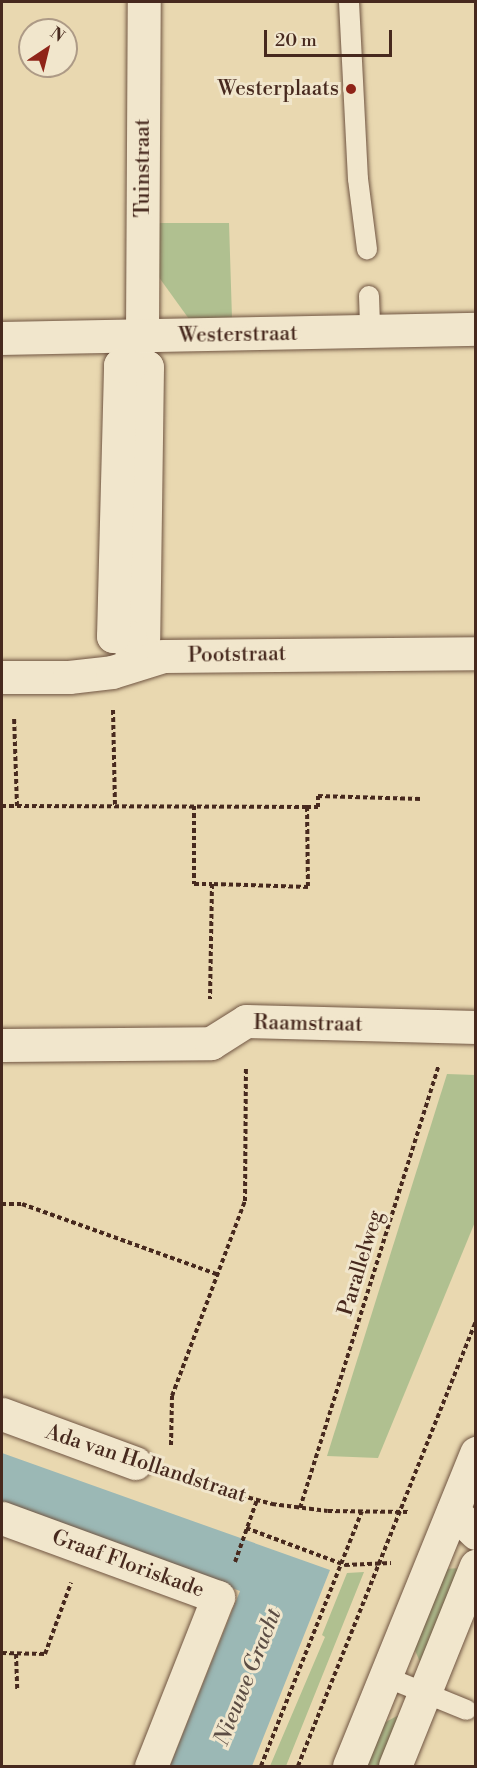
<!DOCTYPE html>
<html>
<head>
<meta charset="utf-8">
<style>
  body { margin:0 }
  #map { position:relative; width:477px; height:1768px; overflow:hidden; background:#e9d8b0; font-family:"Libre Bodoni",serif }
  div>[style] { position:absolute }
  .green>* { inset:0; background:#b0c090 }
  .water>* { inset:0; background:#9bb8b5 }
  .path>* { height:4px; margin-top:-2px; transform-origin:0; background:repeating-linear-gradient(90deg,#47291e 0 4.5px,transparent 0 7.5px) }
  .roads { filter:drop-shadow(0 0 2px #705542) drop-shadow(0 0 2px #705542) }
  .lane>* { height:20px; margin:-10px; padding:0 10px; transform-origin:10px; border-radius:10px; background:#f1e6cc }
  .street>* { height:33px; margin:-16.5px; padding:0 16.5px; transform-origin:16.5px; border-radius:16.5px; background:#f1e6cc }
  .secondary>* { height:33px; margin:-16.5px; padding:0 16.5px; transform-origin:16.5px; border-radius:16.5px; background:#f1e6cc }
  .dots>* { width:16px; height:16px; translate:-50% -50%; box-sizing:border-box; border:3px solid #f1e6cc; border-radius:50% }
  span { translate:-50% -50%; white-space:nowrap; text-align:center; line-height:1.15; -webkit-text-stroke:6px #f1e6cc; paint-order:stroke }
  .poi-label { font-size:21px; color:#47291e }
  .right { translate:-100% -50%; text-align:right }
  .street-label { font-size:21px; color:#47291e }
  .water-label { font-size:22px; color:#5c4d44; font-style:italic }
  .frame { position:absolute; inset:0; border:3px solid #47291e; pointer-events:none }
  .north { position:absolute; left:18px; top:18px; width:60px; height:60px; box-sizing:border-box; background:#f1e6cc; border:2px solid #ad9a86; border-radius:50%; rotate:35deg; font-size:16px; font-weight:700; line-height:24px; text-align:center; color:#47291e }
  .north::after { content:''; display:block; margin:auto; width:21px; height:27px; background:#8f2418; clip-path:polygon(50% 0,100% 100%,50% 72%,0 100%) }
  .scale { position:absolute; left:264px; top:30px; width:128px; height:27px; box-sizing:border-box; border:3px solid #47291e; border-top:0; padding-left:8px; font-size:18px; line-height:21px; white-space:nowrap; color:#47291e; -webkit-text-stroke:4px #f1e6cc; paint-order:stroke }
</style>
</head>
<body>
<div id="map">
  <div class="green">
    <div style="clip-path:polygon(159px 223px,229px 223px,232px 318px,189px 319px,158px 276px)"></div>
    <div style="clip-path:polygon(447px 1074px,475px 1075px,475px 1222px,378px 1458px,327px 1456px)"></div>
    <div style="clip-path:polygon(464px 1568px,420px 1662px,411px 1641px,440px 1569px)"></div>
    <div style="clip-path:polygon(364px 1572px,286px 1766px,270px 1766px,325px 1637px,322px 1635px,347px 1573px)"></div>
    <div style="clip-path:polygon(399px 1715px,385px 1766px,362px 1766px,378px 1726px)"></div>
  </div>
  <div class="water">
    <div style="clip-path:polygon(2px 1453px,330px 1570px,252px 1766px,170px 1766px,240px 1591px,2px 1505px)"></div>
  </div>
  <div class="path">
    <div style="left:113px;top:710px;width:96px;rotate:88.8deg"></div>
    <div style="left:2px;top:806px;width:15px"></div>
    <div style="left:17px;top:806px;width:89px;rotate:-91.9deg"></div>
    <div style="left:17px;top:806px;width:290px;rotate:0.2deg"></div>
    <div style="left:307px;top:807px;width:80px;rotate:89.3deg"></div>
    <div style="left:308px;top:887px;width:96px;rotate:-178.2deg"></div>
    <div style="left:212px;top:884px;width:115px;rotate:91deg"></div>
    <div style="left:194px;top:806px;width:78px;rotate:90deg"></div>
    <div style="left:194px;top:884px;width:18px"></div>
    <div style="left:307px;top:807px;width:11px"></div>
    <div style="left:318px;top:807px;width:11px;rotate:-90deg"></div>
    <div style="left:318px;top:796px;width:103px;rotate:1.7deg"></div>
    <div style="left:2px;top:1204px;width:20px"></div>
    <div style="left:22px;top:1204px;width:209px;rotate:19.8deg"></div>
    <div style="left:171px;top:1445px;width:49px;rotate:-88.8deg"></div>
    <div style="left:172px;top:1396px;width:208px;rotate:-69.5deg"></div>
    <div style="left:245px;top:1201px;width:134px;rotate:-89.6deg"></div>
    <div style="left:169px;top:1476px;width:107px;rotate:15.2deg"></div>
    <div style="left:272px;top:1504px;width:56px;rotate:7.1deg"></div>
    <div style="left:328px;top:1511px;width:81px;rotate:0.7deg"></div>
    <div style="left:300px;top:1508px;width:464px;rotate:-72.6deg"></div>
    <div style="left:246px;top:1528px;width:106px;rotate:20.5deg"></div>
    <div style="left:345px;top:1565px;width:46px;rotate:-2.5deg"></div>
    <div style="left:235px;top:1562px;width:66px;rotate:-70.5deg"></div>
    <div style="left:2px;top:1653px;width:43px;rotate:1.3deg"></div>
    <div style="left:45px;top:1654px;width:76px;rotate:-69.9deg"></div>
    <div style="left:16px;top:1654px;width:37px;rotate:88deg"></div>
    <div style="left:261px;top:1766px;width:274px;rotate:-68.4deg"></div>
    <div style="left:298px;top:1766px;width:479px;rotate:-68.2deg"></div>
  </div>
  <div class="roads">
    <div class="lane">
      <div style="left:349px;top:2px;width:177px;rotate:87.1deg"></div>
      <div style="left:358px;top:179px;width:71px;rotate:82.7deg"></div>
      <div style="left:369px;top:296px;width:35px;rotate:88deg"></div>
      <div style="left:386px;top:1677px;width:87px;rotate:22.2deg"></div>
    </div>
    <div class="street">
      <div style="left:131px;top:335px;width:31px;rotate:92deg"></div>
      <div style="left:130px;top:366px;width:17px;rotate:3deg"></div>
      <div style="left:147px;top:367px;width:271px;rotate:90.8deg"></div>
      <div style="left:143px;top:638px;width:13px;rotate:-176deg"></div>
      <div style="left:130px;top:637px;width:27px;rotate:84deg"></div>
      <div style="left:142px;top:335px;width:333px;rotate:-89.7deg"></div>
      <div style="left:2px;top:338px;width:474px;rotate:-1.1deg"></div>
      <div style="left:130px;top:637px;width:17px;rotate:-177deg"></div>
      <div style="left:113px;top:636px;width:271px;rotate:-88.5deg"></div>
      <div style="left:120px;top:365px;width:10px;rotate:6deg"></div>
      <div style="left:2px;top:677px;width:67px"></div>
      <div style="left:69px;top:677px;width:43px;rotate:-6.6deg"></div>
      <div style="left:112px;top:672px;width:53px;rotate:-17.4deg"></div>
      <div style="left:163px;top:656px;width:313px;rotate:-0.5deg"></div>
      <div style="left:2px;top:1045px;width:209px;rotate:-0.5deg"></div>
      <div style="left:211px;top:1043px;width:41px;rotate:-32.2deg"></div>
      <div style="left:246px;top:1021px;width:230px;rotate:1.5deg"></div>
      <div style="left:2px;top:1414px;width:142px;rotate:20.2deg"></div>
      <div style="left:453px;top:1511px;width:32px;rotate:44deg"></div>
      <div style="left:2px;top:1518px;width:230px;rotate:20.1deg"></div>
      <div style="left:218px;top:1597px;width:182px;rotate:111.6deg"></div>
    </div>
    <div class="secondary">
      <div style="left:349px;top:1766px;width:338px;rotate:-67.9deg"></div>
      <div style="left:395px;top:1766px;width:216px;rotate:-68deg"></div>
    </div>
  </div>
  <div class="dots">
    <div style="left:351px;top:89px;background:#8f2418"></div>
  </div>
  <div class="poi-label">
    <span class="right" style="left:339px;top:89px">Westerplaats</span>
  </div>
  <div class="street-label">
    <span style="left:143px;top:168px;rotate:-90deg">Tuinstraat</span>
    <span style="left:238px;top:335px;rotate:-1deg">Westerstraat</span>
    <span style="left:237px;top:655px;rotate:-1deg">Pootstraat</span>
    <span style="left:308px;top:1024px;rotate:1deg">Raamstraat</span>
    <span style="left:361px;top:1263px;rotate:-73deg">Parallelweg</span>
    <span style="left:146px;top:1464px;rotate:18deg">Ada van Hollandstraat</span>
    <span style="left:128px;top:1564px;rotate:20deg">Graaf Floriskade</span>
  </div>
  <div class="water-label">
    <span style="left:248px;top:1677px;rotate:-68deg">Nieuwe Gracht</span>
  </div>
  <div class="frame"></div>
  <div class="north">N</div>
  <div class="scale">20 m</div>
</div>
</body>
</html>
